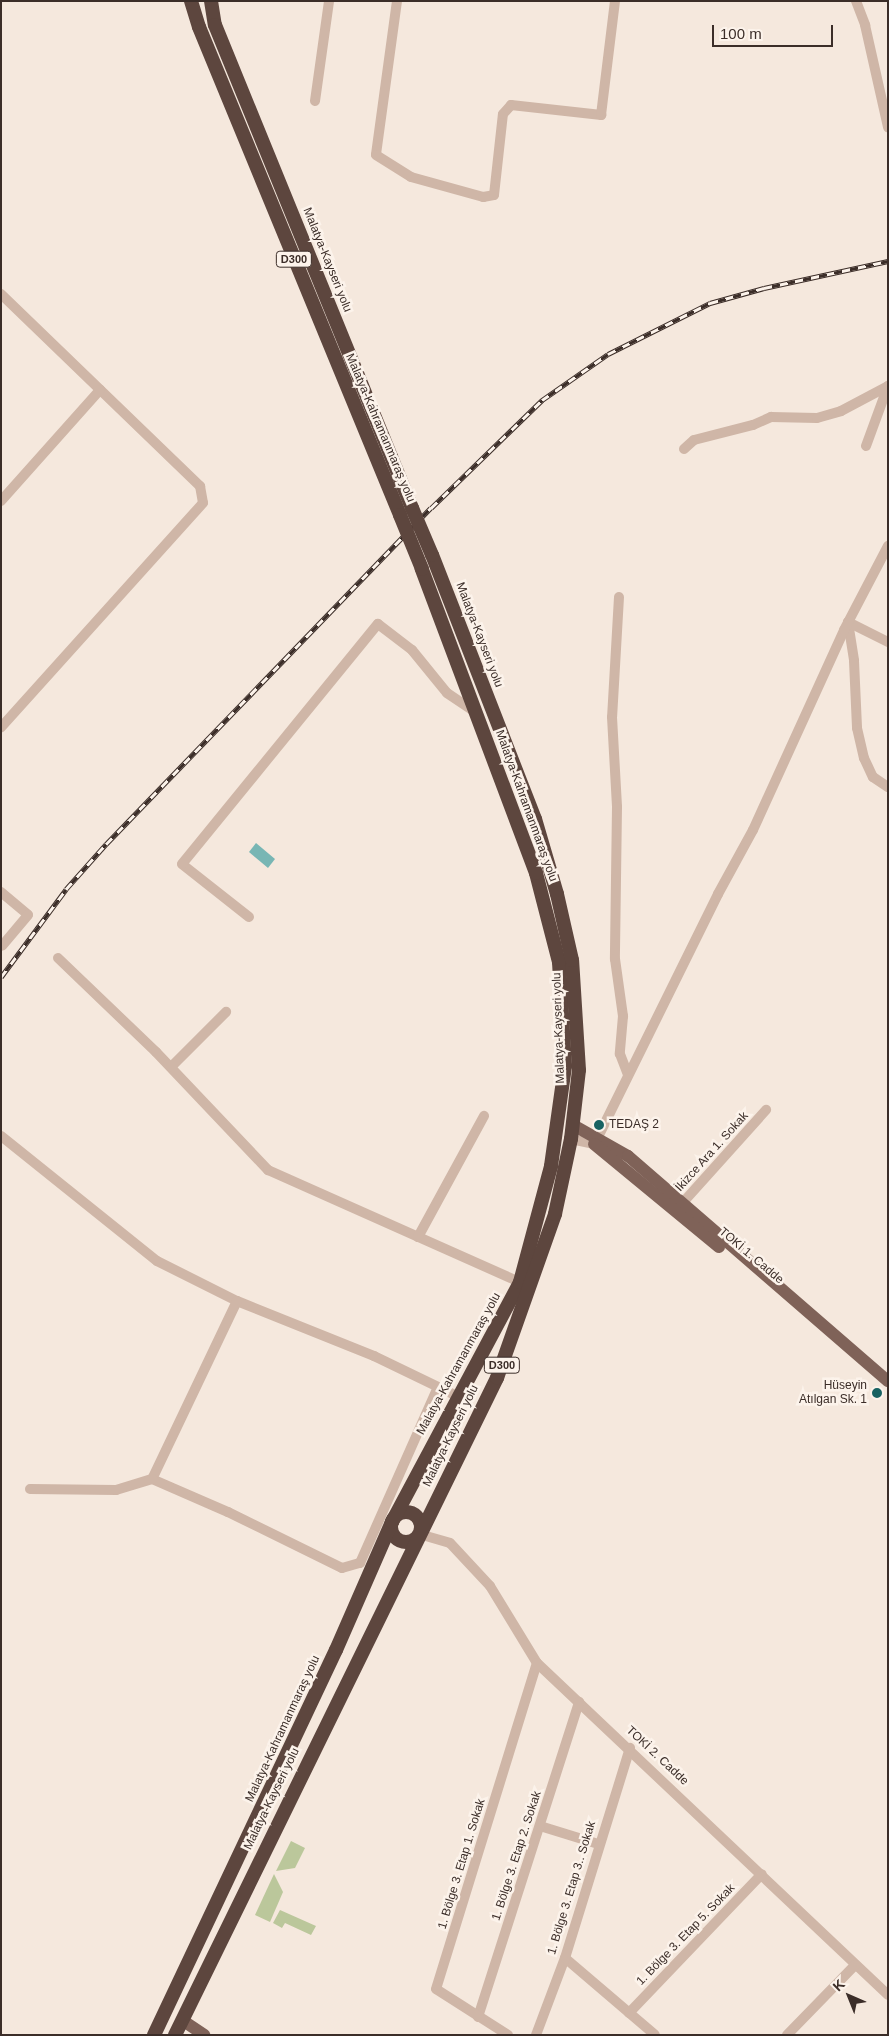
<!DOCTYPE html>
<html>
<head>
<meta charset="utf-8">
<style>
  body { margin:0 }
  #map { position:relative; width:889px; height:2036px; overflow:hidden; background:#f5e8dd; font-family:Arial,sans-serif }
  div>[style] { position:absolute }
  .green>* { inset:0; background:#bbc79b }
  .water>* { inset:0; background:#78b6b4 }
  .minor>* { height:10px; margin:-5px; padding:0 5px; transform-origin:5px; border-radius:5px; background:#cfb6a7 }
  .major>* { height:12px; margin:-6px; padding:0 6px; transform-origin:6px; border-radius:6px; background:#7f6258 }
  .highway>* { height:14px; margin:-7px; padding:0 7px; transform-origin:7px; border-radius:7px; background:#5d463e }
  .highway>.ring { margin:-7px; padding:0; box-sizing:content-box; background:none; border:14px solid #5d463e; border-radius:50% }
  .rail>* { height:4.5px; margin-top:-2.25px; transform-origin:0; background:repeating-linear-gradient(90deg,#fcf3eb 0 8px,#3b2d28 0 16px); box-sizing:border-box; border-block:1px solid #3b2d28 }
  .highway-bridge>* { height:14px; margin:-7px; padding:0 7px; transform-origin:7px; border-radius:7px; background:#5d463e }
  .dots>* { width:14px; height:14px; translate:-50% -50%; box-sizing:border-box; border:2px solid #fcf3eb; border-radius:50% }
  span { translate:-50% -50%; white-space:nowrap; text-align:center; line-height:1.15; -webkit-text-stroke:5px #fcf3eb; paint-order:stroke }
  .shield-label span { padding:1px 4px; background:#fcf3eb; border:1px solid; border-radius:4px; -webkit-text-stroke-width:0 }
  .shield-label { font-size:11px; color:#3b2d28; font-weight:700 }
  .street-label { font-size:12px; color:#3b2d28 }
  .poi-label { font-size:12px; color:#3b2d28 }
  .left { translate:0 -50%; text-align:left }
  .right { translate:-100% -50%; text-align:right }
  .frame { position:absolute; inset:0; border:2px solid #3b2d28; pointer-events:none }
  .north { position:absolute; left:824px; top:1971px; width:50px; height:50px; -webkit-text-stroke:4px #fcf3eb; paint-order:stroke; rotate:316deg; font-size:14px; font-weight:700; line-height:20px; text-align:center; color:#3b2d28 }
  .north::after { content:''; display:block; margin:auto; width:18px; height:22px; background:#3b2d28; clip-path:polygon(50% 0,100% 100%,50% 72%,0 100%) }
  .scale { position:absolute; left:712px; top:25px; width:121px; height:22px; box-sizing:border-box; border:2px solid #3b2d28; border-top:0; padding-left:6px; font-size:15px; line-height:18px; white-space:nowrap; color:#3b2d28; -webkit-text-stroke:4px #fcf3eb; paint-order:stroke }
</style>
</head>
<body>
<div id="map">
  <div class="green">
    <div style="clip-path:polygon(291px 1841px,305px 1848px,295px 1868px,276px 1871px)"></div>
    <div style="clip-path:polygon(274px 1874px,283px 1892px,270px 1922px,255px 1915px)"></div>
    <div style="clip-path:polygon(280px 1910px,316px 1926px,311px 1935px,285px 1923px,282px 1928px,273px 1923px)"></div>
  </div>
  <div class="water">
    <div style="clip-path:polygon(256px 843px,275px 859px,268px 868px,249px 852px)"></div>
  </div>
  <div class="minor">
    <div style="left:397px;top:1px;width:155px;rotate:97.8deg"></div>
    <div style="left:376px;top:155px;width:41px;rotate:32.2deg"></div>
    <div style="left:411px;top:177px;width:75px;rotate:15.5deg"></div>
    <div style="left:483px;top:197px;width:11px;rotate:-10deg"></div>
    <div style="left:494px;top:195px;width:81px;rotate:-83.7deg"></div>
    <div style="left:503px;top:114px;width:12px;rotate:-48deg"></div>
    <div style="left:511px;top:105px;width:91px;rotate:6.3deg"></div>
    <div style="left:601px;top:115px;width:115px;rotate:-83deg"></div>
    <div style="left:856px;top:1px;width:26px;rotate:69deg"></div>
    <div style="left:865px;top:25px;width:105px;rotate:77.3deg"></div>
    <div style="left:315px;top:101px;width:101px;rotate:-82deg"></div>
    <div style="left:1px;top:294px;width:277px;rotate:44deg"></div>
    <div style="left:200px;top:486px;width:17px;rotate:80deg"></div>
    <div style="left:203px;top:503px;width:302px;rotate:132deg"></div>
    <div style="left:866px;top:446px;width:64px;rotate:-69.9deg"></div>
    <div style="left:684px;top:449px;width:13px;rotate:-42deg"></div>
    <div style="left:694px;top:440px;width:61px;rotate:-14.3deg"></div>
    <div style="left:753px;top:425px;width:20px;rotate:-24deg"></div>
    <div style="left:771px;top:417px;width:46px;rotate:1.2deg"></div>
    <div style="left:817px;top:418px;width:25px;rotate:-16deg"></div>
    <div style="left:841px;top:411px;width:53px;rotate:-28deg"></div>
    <div style="left:1px;top:501px;width:149px;rotate:-48.3deg"></div>
    <div style="left:619px;top:597px;width:120px;rotate:93.3deg"></div>
    <div style="left:612px;top:717px;width:90px;rotate:86.8deg"></div>
    <div style="left:617px;top:807px;width:152px;rotate:90.8deg"></div>
    <div style="left:615px;top:959px;width:58px;rotate:82deg"></div>
    <div style="left:623px;top:1016px;width:38px;rotate:95deg"></div>
    <div style="left:620px;top:1054px;width:22px;rotate:69deg"></div>
    <div style="left:848px;top:622px;width:39px;rotate:81deg"></div>
    <div style="left:854px;top:661px;width:67px;rotate:87.4deg"></div>
    <div style="left:857px;top:728px;width:31px;rotate:77deg"></div>
    <div style="left:864px;top:758px;width:21px;rotate:65deg"></div>
    <div style="left:873px;top:777px;width:18px;rotate:34deg"></div>
    <div style="left:848px;top:622px;width:45px;rotate:26.6deg"></div>
    <div style="left:1px;top:892px;width:35px;rotate:40deg"></div>
    <div style="left:28px;top:915px;width:40px;rotate:130deg"></div>
    <div style="left:249px;top:917px;width:85px;rotate:-141.7deg"></div>
    <div style="left:182px;top:864px;width:310px;rotate:-50.8deg"></div>
    <div style="left:378px;top:624px;width:43px;rotate:37.4deg"></div>
    <div style="left:412px;top:650px;width:55px;rotate:50.9deg"></div>
    <div style="left:447px;top:693px;width:32px;rotate:34deg"></div>
    <div style="left:58px;top:958px;width:136px;rotate:43.8deg"></div>
    <div style="left:156px;top:1052px;width:163px;rotate:46.5deg"></div>
    <div style="left:268px;top:1170px;width:276px;rotate:24deg"></div>
    <div style="left:171px;top:1067px;width:78px;rotate:-45deg"></div>
    <div style="left:1px;top:1136px;width:200px;rotate:38.7deg"></div>
    <div style="left:157px;top:1261px;width:89px;rotate:26.6deg"></div>
    <div style="left:237px;top:1301px;width:148px;rotate:21.9deg"></div>
    <div style="left:374px;top:1356px;width:92px;rotate:25.7deg"></div>
    <div style="left:571px;top:1139px;width:24px;rotate:12deg"></div>
    <div style="left:594px;top:1144px;width:8px;rotate:-60deg"></div>
    <div style="left:598px;top:1137px;width:271px;rotate:-63.7deg"></div>
    <div style="left:718px;top:894px;width:73px;rotate:-61.3deg"></div>
    <div style="left:753px;top:830px;width:220px;rotate:-65.5deg"></div>
    <div style="left:844px;top:630px;width:95px;rotate:-62.4deg"></div>
    <div style="left:678px;top:1208px;width:132px;rotate:-48.1deg"></div>
    <div style="left:418px;top:1237px;width:138px;rotate:-61.4deg"></div>
    <div style="left:237px;top:1301px;width:197px;rotate:115.5deg"></div>
    <div style="left:152px;top:1479px;width:83px;rotate:23.5deg"></div>
    <div style="left:228px;top:1512px;width:127px;rotate:26.2deg"></div>
    <div style="left:342px;top:1568px;width:19px;rotate:-16deg"></div>
    <div style="left:360px;top:1563px;width:190px;rotate:-66.1deg"></div>
    <div style="left:30px;top:1489px;width:86px;rotate:0.7deg"></div>
    <div style="left:116px;top:1490px;width:38px;rotate:-17deg"></div>
    <div style="left:419px;top:1534px;width:32px;rotate:16deg"></div>
    <div style="left:450px;top:1543px;width:59px;rotate:47.1deg"></div>
    <div style="left:490px;top:1586px;width:90px;rotate:58.6deg"></div>
    <div style="left:537px;top:1663px;width:483px;rotate:43.4deg"></div>
    <div style="left:540px;top:1826px;width:61px;rotate:17.2deg"></div>
    <div style="left:565px;top:1958px;width:118px;rotate:40.5deg"></div>
    <div style="left:629px;top:2013px;width:192px;rotate:-46.3deg"></div>
    <div style="left:478px;top:2017px;width:331px;rotate:-72.2deg"></div>
    <div style="left:508px;top:2035px;width:85px;rotate:-147.4deg"></div>
    <div style="left:436px;top:1989px;width:341px;rotate:-72.8deg"></div>
    <div style="left:536px;top:2035px;width:82px;rotate:-69.4deg"></div>
    <div style="left:565px;top:1958px;width:220px;rotate:-72.8deg"></div>
    <div style="left:787px;top:2035px;width:98px;rotate:-45.8deg"></div>
  </div>
  <div class="major">
    <div style="left:573px;top:1125px;width:63px;rotate:29.4deg"></div>
    <div style="left:628px;top:1156px;width:344px;rotate:40.9deg"></div>
    <div style="left:594px;top:1144px;width:162px;rotate:39.5deg"></div>
    <div style="left:182px;top:2020px;width:27px;rotate:34deg"></div>
  </div>
  <div class="highway">
    <div style="left:191px;top:1px;width:27px;rotate:73deg"></div>
    <div style="left:199px;top:27px;width:528px;rotate:67.61deg"></div>
    <div style="left:211px;top:1px;width:24px;rotate:81deg"></div>
    <div style="left:215px;top:25px;width:522px;rotate:67.81deg"></div>
    <div class="ring" style="left:391px;top:1512px;width:16px;height:16px"></div>
    <div style="left:154px;top:2035px;width:426px;rotate:-64.7deg"></div>
    <div style="left:336px;top:1650px;width:140px;rotate:-66.4deg"></div>
    <div style="left:392px;top:1522px;width:272px;rotate:-61.9deg"></div>
    <div style="left:520px;top:1282px;width:120px;rotate:-75deg"></div>
    <div style="left:551px;top:1166px;width:101px;rotate:-82deg"></div>
    <div style="left:565px;top:1066px;width:104px;rotate:-93.3deg"></div>
    <div style="left:559px;top:962px;width:92px;rotate:-104.5deg"></div>
    <div style="left:536px;top:873px;width:325px;rotate:-110.6deg"></div>
    <div style="left:175px;top:2035px;width:732px;rotate:-63.89deg"></div>
    <div style="left:497px;top:1378px;width:174px;rotate:-70.5deg"></div>
    <div style="left:555px;top:1214px;width:77px;rotate:-78deg"></div>
    <div style="left:571px;top:1139px;width:69px;rotate:-83.4deg"></div>
    <div style="left:579px;top:1070px;width:110px;rotate:-93.6deg"></div>
    <div style="left:572px;top:960px;width:68px;rotate:-102.8deg"></div>
    <div style="left:557px;top:894px;width:78px;rotate:-106.3deg"></div>
    <div style="left:535px;top:819px;width:283px;rotate:-111.3deg"></div>
  </div>
  <div class="rail">
    <div style="left:1px;top:977px;width:109px;rotate:-53.5deg"></div>
    <div style="left:66px;top:889px;width:60px;rotate:-48.4deg"></div>
    <div style="left:106px;top:844px;width:467px;rotate:-46deg"></div>
    <div style="left:431px;top:508px;width:155px;rotate:-44.2deg"></div>
    <div style="left:542px;top:400px;width:80px;rotate:-34.9deg"></div>
    <div style="left:608px;top:354px;width:114px;rotate:-26.6deg"></div>
    <div style="left:710px;top:303px;width:56px;rotate:-15.5deg"></div>
    <div style="left:764px;top:288px;width:127px;rotate:-12.3deg"></div>
  </div>
  <div class="highway-bridge">
    <div style="left:412px;top:508px;width:51px;rotate:66.9deg"></div>
    <div style="left:400px;top:515px;width:58px;rotate:67.8deg"></div>
  </div>
  <div class="dots">
    <div style="left:599px;top:1125px;background:#186262"></div>
    <div style="left:877px;top:1393px;background:#186262"></div>
  </div>
  <div class="shield-label">
    <span style="left:294px;top:259px">D300</span>
    <span style="left:502px;top:1365px">D300</span>
  </div>
  <div class="street-label">
    <span style="left:327px;top:260px;rotate:68deg">Malatya-Kayseri yolu</span>
    <span style="left:380px;top:428px;rotate:67deg">Malatya-Kahramanmaraş yolu</span>
    <span style="left:479px;top:635px;rotate:69deg">Malatya-Kayseri yolu</span>
    <span style="left:526px;top:806px;rotate:70deg">Malatya-Kahramanmaraş yolu</span>
    <span style="left:559px;top:1028px;rotate:-92deg">Malatya-Kayseri yolu</span>
    <span style="left:712px;top:1152px;rotate:-48deg">İkizce Ara 1. Sokak</span>
    <span style="left:751px;top:1256px;rotate:40deg">TOKİ 1. Cadde</span>
    <span style="left:459px;top:1364px;rotate:-61deg">Malatya-Kahramanmaraş yolu</span>
    <span style="left:451px;top:1436px;rotate:-64deg">Malatya-Kayseri yolu</span>
    <span style="left:283px;top:1729px;rotate:-65deg">Malatya-Kahramanmaraş yolu</span>
    <span style="left:657px;top:1756px;rotate:43deg">TOKİ 2. Cadde</span>
    <span style="left:272px;top:1799px;rotate:-64deg">Malatya-Kayseri yolu</span>
    <span style="left:517px;top:1856px;rotate:-72deg">1. Bölge 3. Etap 2. Sokak</span>
    <span style="left:462px;top:1864px;rotate:-73deg">1. Bölge 3. Etap 1. Sokak</span>
    <span style="left:572px;top:1888px;rotate:-73deg">1. Bölge 3. Etap 3.. Sokak</span>
    <span style="left:686px;top:1935px;rotate:-46deg">1. Bölge 3. Etap 5. Sokak</span>
  </div>
  <div class="poi-label">
    <span class="left" style="left:609px;top:1125px">TEDAŞ 2</span>
    <span class="right" style="left:867px;top:1393px">Hüseyin<br>Atılgan Sk. 1</span>
  </div>
  <div class="frame"></div>
  <div class="north">K</div>
  <div class="scale">100 m</div>
</div>
</body>
</html>
